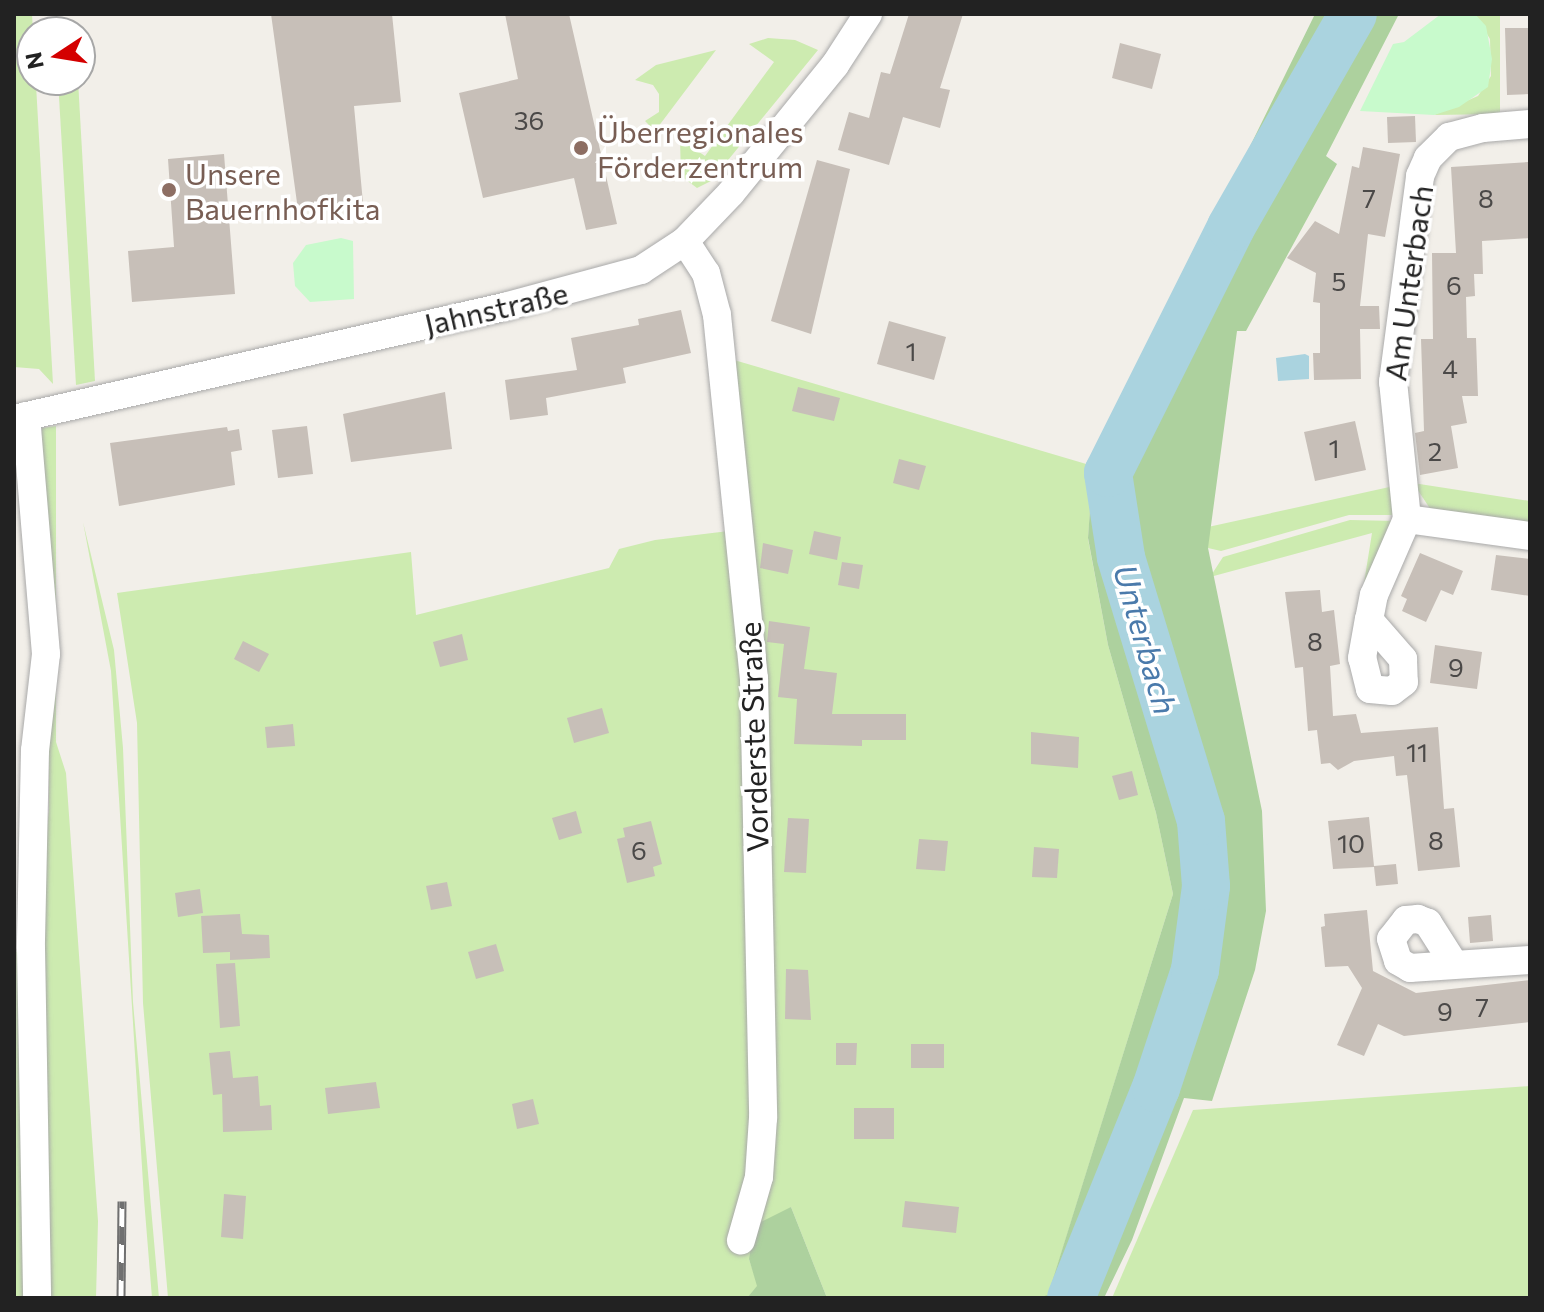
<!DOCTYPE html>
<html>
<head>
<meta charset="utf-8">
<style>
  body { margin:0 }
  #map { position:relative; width:1544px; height:1312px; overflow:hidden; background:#f2efe9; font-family:Commissioner,sans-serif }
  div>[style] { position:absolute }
  .grass>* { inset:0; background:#cdebb0 }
  .forest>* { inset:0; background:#add19e }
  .park>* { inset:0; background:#c8facc }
  .water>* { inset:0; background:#aad3df }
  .river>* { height:48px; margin:-24px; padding:0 24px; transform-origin:24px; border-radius:24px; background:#aad3df }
  .building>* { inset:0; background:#c7bfb8 }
  .roads { filter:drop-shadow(0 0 2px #a9a9a9) drop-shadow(0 0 2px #a9a9a9) }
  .minor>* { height:28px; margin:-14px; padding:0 14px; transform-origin:14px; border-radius:14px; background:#fff }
  .rail>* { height:9px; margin-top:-4.5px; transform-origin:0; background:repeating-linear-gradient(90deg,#fff 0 18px,#707070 0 36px); box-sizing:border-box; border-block:2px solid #707070 }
  .dots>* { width:22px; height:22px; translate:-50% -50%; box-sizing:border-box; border:4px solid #fff; border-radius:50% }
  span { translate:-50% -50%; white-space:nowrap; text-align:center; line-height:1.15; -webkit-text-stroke:7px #fff; paint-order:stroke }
  .number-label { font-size:26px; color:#4b4948 }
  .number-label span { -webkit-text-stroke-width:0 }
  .education-label { font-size:30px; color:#785e54 }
  .left { translate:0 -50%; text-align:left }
  .street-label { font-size:30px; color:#222 }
  .water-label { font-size:32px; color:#4a7aab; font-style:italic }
  .frame { position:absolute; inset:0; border:16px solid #222; pointer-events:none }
  .north { position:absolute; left:16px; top:16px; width:80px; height:80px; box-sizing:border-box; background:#fff; border:2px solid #a7a7a7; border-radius:50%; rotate:258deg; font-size:22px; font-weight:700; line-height:32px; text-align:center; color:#222 }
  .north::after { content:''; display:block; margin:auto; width:28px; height:36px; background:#d40000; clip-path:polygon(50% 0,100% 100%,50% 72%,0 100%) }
</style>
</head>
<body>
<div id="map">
  <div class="grass">
    <div style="clip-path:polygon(14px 14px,32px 14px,53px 384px,39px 369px,14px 367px)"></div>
    <div style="clip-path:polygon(1475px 14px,1500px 14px,1500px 114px,1434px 115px,1478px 96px,1491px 76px,1490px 39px)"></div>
    <div style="clip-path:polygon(768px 38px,795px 40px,818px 50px,711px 181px,697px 188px,681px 176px,680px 139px,705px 156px,774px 62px,749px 44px)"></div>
    <div style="clip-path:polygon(716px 50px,655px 131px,645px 121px,659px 112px,659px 94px,653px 85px,635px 80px,656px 65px)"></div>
    <div style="clip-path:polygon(58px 80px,78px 80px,95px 381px,76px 385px)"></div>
    <div style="clip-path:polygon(734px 360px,1093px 466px,1088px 539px,1108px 645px,1156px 813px,1173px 894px,1048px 1296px,827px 1298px,791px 1207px,749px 1259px,758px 1286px,747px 1298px,168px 1298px,143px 1003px,137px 723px,117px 593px,411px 552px,416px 615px,609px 568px,619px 549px,655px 540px,753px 528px)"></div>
    <div style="clip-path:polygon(56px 426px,56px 742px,66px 773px,98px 1221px,96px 1298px,14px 1298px,14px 953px,23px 949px,39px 882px,49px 811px,49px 708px,56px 685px,41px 434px,42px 428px)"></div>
    <div style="clip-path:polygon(1413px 483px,1530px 501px,1530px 525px,1433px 513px)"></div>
    <div style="clip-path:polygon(1394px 486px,1397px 515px,1349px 515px,1221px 551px,1208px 548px,1208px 527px)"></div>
    <div style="clip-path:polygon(1350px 520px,1396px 521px,1371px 583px,1364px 583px,1372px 533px,1210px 577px,1223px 557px)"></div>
    <div style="clip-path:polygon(83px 522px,114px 650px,123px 748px,133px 1002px,159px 1298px,152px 1298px,144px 1199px,111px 671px)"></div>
    <div style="clip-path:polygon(1530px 1086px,1530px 1298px,1112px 1298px,1193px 1110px)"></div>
  </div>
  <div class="forest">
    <div style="clip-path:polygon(1315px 14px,1399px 14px,1326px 156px,1337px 164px,1246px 331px,1237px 331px,1208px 548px,1262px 811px,1266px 911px,1255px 970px,1212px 1101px,1184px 1098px,1132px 1240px,1104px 1298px,1037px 1298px,1048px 1295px,1173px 894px,1156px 813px,1108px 645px,1088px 538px,1093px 466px)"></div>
    <div style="clip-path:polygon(791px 1207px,827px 1298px,747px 1298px,757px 1286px,749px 1259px,755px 1225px)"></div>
  </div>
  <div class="park">
    <div style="clip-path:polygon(1441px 14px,1475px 14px,1486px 26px,1492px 59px,1488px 87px,1459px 107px,1434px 115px,1360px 111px,1393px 44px,1404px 42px)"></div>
    <div style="clip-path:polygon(341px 238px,353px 241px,354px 299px,310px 302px,295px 286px,293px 263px,306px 245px)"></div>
  </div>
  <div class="water">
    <div style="clip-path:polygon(1305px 354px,1309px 356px,1309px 379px,1278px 381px,1276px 358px)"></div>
  </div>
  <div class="river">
    <div style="left:1071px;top:1298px;width:227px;rotate:-68deg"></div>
    <div style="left:1156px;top:1088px;width:124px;rotate:-71.7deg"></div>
    <div style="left:1195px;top:970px;width:85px;rotate:-82.5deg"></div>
    <div style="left:1206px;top:886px;width:65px;rotate:-94.4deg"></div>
    <div style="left:1201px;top:821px;width:276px;rotate:-106.9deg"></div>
    <div style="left:1121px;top:557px;width:85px;rotate:-98.8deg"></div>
    <div style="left:1108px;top:473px;width:275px;rotate:-63.4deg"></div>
    <div style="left:1231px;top:227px;width:245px;rotate:-60.2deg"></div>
  </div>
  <div class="building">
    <div style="clip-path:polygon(271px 14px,392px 14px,401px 102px,354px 106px,363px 203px,298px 210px)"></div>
    <div style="clip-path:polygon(505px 14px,569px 14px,617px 224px,586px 230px,574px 178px,483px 198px,459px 93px,518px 79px)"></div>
    <div style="clip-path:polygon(909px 14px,963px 14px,940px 88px,950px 90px,940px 128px,903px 117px,889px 165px,838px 150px,849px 112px,869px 118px,881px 72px,890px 74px)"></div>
    <div style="clip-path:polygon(1505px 28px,1530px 28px,1530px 94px,1507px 95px)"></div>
    <div style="clip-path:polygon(1120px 43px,1161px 54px,1152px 89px,1112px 78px)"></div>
    <div style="clip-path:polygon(1415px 116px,1416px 142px,1388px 143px,1387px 117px)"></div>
    <div style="clip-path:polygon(1363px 147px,1400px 154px,1385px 237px,1368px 234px,1360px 306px,1379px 306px,1380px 329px,1360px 329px,1361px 379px,1314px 380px,1313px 353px,1320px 353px,1320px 303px,1313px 302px,1316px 273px,1287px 258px,1315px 221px,1339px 234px,1352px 166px,1359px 168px)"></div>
    <div style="clip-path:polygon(224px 154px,235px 294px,132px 302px,128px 251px,174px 247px,168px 159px)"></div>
    <div style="clip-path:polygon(817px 160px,850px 169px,811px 334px,771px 321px)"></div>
    <div style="clip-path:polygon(1528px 162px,1530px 238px,1482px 241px,1483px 274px,1474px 274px,1475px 296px,1466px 297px,1467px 338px,1476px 338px,1478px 396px,1462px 396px,1467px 423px,1451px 426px,1458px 468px,1420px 475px,1415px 433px,1424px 431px,1421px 339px,1433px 339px,1432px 253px,1456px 253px,1451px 167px)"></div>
    <div style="clip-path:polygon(681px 310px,691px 353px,623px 368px,626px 383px,546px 398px,548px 415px,510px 420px,505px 380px,577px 370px,571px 338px,639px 325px,638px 319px)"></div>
    <div style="clip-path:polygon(889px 321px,946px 337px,934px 380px,877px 364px)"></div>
    <div style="clip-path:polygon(798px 387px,840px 398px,834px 421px,792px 411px)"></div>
    <div style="clip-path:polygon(445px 392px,452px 449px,351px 462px,343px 414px)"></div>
    <div style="clip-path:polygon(1355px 421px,1366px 470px,1315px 481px,1304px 432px)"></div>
    <div style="clip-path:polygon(307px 426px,313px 474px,278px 478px,272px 430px)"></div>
    <div style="clip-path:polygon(227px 427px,228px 431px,239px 429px,242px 450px,231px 452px,235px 485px,119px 506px,110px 443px)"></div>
    <div style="clip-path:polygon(899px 459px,926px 466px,919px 490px,893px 483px)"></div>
    <div style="clip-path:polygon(814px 531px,841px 537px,837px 560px,809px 554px)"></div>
    <div style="clip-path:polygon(763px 543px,793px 550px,788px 574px,760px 568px)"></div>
    <div style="clip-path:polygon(1420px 553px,1463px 571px,1453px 595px,1441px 590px,1426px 622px,1402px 611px,1407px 599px,1401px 596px)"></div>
    <div style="clip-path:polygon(1496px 555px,1530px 559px,1530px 596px,1491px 590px)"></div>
    <div style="clip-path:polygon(842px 562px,863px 565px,859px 589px,838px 585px)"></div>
    <div style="clip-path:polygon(1320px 590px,1322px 612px,1334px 610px,1340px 664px,1330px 666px,1333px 716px,1356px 714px,1361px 733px,1438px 727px,1444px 809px,1454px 808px,1460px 867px,1418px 871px,1407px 775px,1396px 776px,1394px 756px,1354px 761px,1338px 770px,1330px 763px,1321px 764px,1317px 730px,1308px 731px,1303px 667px,1295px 668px,1285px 592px)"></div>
    <div style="clip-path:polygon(769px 621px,810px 627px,804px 669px,837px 673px,832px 714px,906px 714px,906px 740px,862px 740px,862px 746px,794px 744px,797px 699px,778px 697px,784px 644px,767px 642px)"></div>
    <div style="clip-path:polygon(462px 634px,468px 660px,440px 667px,433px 642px)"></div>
    <div style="clip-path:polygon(243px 641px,269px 654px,259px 672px,234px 659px)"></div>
    <div style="clip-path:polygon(1435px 645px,1482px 652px,1477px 689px,1430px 683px)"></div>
    <div style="clip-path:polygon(602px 708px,609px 733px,574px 743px,567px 718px)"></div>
    <div style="clip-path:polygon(293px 724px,295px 746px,267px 748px,265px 727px)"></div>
    <div style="clip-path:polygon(1031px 732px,1079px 737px,1078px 768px,1031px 764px)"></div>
    <div style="clip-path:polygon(1132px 771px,1138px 795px,1119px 800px,1112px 776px)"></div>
    <div style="clip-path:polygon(576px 811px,582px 833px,559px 840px,552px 818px)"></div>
    <div style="clip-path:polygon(1369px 817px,1374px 866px,1396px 864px,1398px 884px,1376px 886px,1374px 867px,1333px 869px,1328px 821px)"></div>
    <div style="clip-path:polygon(788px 818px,809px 819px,806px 873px,784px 872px)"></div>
    <div style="clip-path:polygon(651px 821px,662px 864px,653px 867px,655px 876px,627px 883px,617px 839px,625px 837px,623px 828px)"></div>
    <div style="clip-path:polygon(919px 839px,948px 841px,945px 871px,916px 869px)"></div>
    <div style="clip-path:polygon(1034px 847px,1059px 849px,1057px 878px,1032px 877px)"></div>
    <div style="clip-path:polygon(447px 882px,452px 906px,431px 910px,426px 886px)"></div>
    <div style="clip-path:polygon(200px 889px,203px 913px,178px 917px,175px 893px)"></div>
    <div style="clip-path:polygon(1367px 910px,1373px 971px,1416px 993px,1530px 980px,1530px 1022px,1404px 1036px,1378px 1024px,1364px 1056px,1337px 1045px,1362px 988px,1348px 966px,1325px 967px,1321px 927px,1325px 926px,1324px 914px)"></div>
    <div style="clip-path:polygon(240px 914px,242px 934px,269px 935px,270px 958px,230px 960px,230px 952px,203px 953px,201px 916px)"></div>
    <div style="clip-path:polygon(1491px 915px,1493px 941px,1470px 943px,1468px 917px)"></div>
    <div style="clip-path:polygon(496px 944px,504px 971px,476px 979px,468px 952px)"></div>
    <div style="clip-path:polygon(235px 963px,240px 1026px,220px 1028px,216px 964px)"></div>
    <div style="clip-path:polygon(786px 969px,808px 970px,811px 1020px,785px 1019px)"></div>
    <div style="clip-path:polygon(836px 1043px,857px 1043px,856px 1065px,836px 1065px)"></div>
    <div style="clip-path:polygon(911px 1044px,944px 1044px,944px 1068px,911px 1068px)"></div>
    <div style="clip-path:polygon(230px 1051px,233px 1078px,258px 1076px,260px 1106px,271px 1105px,272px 1130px,223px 1132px,222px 1094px,213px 1095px,209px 1053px)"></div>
    <div style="clip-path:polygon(376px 1082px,380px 1108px,328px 1114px,325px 1088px)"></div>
    <div style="clip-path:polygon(533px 1099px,539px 1124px,517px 1129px,512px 1104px)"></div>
    <div style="clip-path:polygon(854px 1108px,894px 1108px,894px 1139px,854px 1139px)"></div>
    <div style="clip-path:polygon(224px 1194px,246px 1196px,243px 1239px,221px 1237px)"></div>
    <div style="clip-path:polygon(905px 1201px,959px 1207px,956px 1233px,902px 1227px)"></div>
  </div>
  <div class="roads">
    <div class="minor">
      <div style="left:685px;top:241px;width:38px;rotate:57deg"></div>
      <div style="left:706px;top:273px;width:43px;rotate:75.3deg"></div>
      <div style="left:717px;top:315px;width:365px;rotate:84.2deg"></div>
      <div style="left:754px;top:678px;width:440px;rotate:88.8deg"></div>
      <div style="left:763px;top:1118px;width:59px;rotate:93.9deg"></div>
      <div style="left:759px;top:1177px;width:66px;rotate:105.9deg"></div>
      <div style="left:26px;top:416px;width:239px;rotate:85.2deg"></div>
      <div style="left:46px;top:654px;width:97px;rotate:96.5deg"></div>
      <div style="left:35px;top:750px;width:198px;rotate:91.2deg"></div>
      <div style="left:31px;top:948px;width:350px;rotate:89deg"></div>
      <div style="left:14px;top:419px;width:503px;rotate:-12.88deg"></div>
      <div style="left:504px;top:307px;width:142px;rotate:-15.1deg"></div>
      <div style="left:641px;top:270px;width:53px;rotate:-33.4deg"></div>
      <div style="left:685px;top:241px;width:66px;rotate:-46.2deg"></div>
      <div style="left:731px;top:193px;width:165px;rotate:-50.9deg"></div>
      <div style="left:835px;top:65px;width:61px;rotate:-57.1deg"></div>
      <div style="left:1407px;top:519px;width:138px;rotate:-95.8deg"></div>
      <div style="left:1393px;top:382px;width:208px;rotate:-82.5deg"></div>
      <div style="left:1420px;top:176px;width:20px;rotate:-66deg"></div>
      <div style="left:1428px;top:158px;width:30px;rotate:-45deg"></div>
      <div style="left:1449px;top:137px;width:35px;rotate:-15deg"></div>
      <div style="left:1483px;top:128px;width:47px;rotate:-4.9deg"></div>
      <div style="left:1369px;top:620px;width:52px;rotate:48.9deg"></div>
      <div style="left:1403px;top:659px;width:23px;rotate:88deg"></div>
      <div style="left:1404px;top:682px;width:15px;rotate:143deg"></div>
      <div style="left:1392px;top:691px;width:22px;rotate:-175deg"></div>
      <div style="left:1370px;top:689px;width:32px;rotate:-104deg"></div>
      <div style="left:1362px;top:658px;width:39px;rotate:-80deg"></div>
      <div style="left:1369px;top:620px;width:25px;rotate:-79deg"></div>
      <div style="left:1374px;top:595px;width:83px;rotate:-66.5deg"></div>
      <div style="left:1407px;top:519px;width:124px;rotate:7.9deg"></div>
      <div style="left:1454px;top:964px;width:49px;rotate:-122.4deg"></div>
      <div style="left:1428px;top:923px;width:11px;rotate:-158deg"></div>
      <div style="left:1418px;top:919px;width:12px;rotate:175deg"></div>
      <div style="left:1406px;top:920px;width:24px;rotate:128deg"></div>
      <div style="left:1391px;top:939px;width:23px;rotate:72deg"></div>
      <div style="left:1398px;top:961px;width:14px;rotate:30deg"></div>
      <div style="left:1410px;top:968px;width:120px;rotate:-3.8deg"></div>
    </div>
  </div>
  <div class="rail">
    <div style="left:121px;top:1298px;width:97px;rotate:-89.4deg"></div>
  </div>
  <div class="dots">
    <div style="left:581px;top:148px;background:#8d6e63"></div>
    <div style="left:169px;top:190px;background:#8d6e63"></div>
  </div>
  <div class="number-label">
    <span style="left:529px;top:120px">36</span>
    <span style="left:1369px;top:198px">7</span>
    <span style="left:1486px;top:198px">8</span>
    <span style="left:1339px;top:281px">5</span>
    <span style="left:1454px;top:285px">6</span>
    <span style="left:911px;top:351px">1</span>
    <span style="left:1450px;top:368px">4</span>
    <span style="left:1334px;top:448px">1</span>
    <span style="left:1435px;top:451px">2</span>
    <span style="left:1315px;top:641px">8</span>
    <span style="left:1456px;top:667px">9</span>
    <span style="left:1417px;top:752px">11</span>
    <span style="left:1436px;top:840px">8</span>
    <span style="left:1351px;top:843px">10</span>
    <span style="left:639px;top:850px">6</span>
    <span style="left:1482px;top:1007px">7</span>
    <span style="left:1445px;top:1011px">9</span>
  </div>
  <div class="education-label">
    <span class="left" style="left:597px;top:148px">Überregionales<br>Förderzentrum</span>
    <span class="left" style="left:185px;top:190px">Unsere<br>Bauernhofkita</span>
  </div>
  <div class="street-label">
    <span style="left:1408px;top:283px;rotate:-82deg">Am Unterbach</span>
    <span style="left:496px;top:308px;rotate:-13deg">Jahnstraße</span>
    <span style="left:753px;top:737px;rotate:-92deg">Vorderste Straße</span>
  </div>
  <div class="water-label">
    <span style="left:1146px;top:639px;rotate:74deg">Unterbach</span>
  </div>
  <div class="frame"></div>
  <div class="north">N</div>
</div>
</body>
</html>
